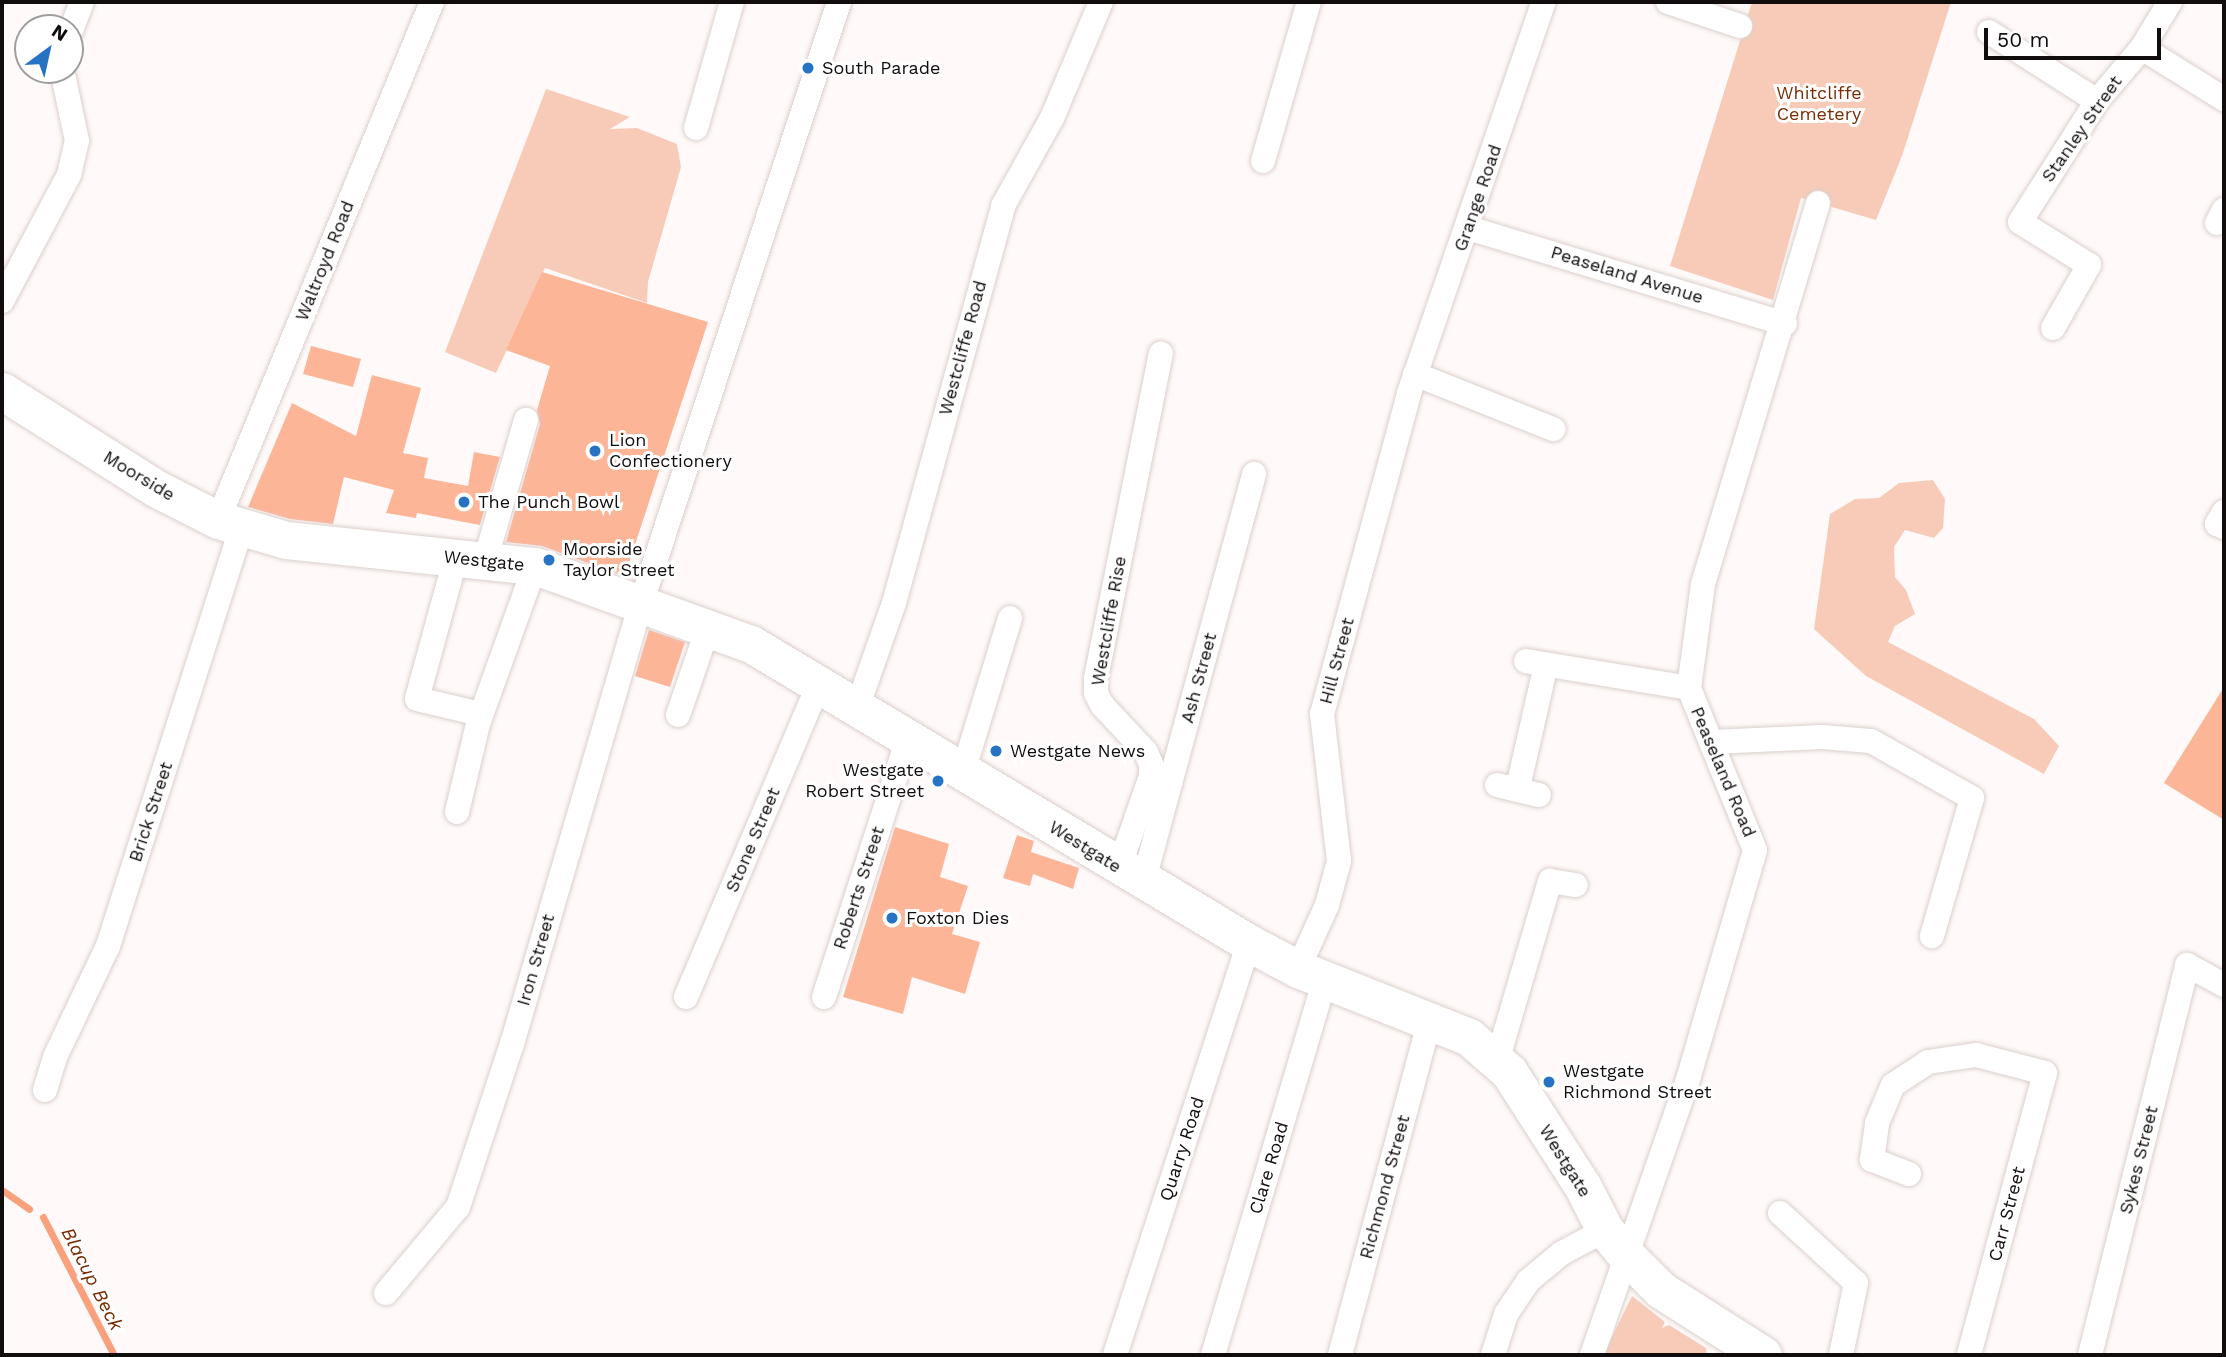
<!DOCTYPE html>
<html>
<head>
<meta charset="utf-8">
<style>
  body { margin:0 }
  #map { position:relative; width:2226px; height:1357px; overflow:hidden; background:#fffaf9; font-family:"Work Sans",sans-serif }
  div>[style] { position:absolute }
  .green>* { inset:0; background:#f8cbb9 }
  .stream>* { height:7px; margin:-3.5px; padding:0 3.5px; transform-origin:3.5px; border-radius:3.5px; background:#f9a17d }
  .building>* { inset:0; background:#fdb598 }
  .roads { filter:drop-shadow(0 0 2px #dbd0cc) drop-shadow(0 0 2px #dbd0cc) }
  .minor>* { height:24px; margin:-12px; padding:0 12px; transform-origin:12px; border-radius:12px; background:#fff }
  .primary>* { height:37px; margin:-18.5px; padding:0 18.5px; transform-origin:18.5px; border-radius:18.5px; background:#fff }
  .dots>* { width:19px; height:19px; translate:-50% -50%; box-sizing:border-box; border:4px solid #fff; border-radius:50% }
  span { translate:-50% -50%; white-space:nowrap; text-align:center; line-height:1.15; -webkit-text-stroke:6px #fff; paint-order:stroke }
  .poi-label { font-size:18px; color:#100d0c }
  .left { translate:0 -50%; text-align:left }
  .right { translate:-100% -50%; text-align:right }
  .park-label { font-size:18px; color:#7a2d05 }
  .street-label { font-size:18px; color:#100d0c }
  .water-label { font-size:19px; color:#772a01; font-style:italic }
  .frame { position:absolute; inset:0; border:4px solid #100d0c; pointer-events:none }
  .north { position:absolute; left:14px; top:14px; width:70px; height:70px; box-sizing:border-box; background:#fff; border:2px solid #9f9e9e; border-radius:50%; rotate:33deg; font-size:19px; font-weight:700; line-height:28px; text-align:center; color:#100d0c }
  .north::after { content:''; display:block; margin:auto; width:24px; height:32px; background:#2673c3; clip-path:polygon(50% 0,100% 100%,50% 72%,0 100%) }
  .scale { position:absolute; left:1984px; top:28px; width:177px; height:32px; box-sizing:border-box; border:4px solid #100d0c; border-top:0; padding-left:9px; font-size:21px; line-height:24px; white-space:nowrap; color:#100d0c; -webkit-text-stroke:5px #fff; paint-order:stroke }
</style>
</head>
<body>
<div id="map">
  <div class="green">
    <div style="clip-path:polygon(1752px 2px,1951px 2px,1902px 156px,1876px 220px,1801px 198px,1773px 300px,1670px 266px)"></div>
    <div style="clip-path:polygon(546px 89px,630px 117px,610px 129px,637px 128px,677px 144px,681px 167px,648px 282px,647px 303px,545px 268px,496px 373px,445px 352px)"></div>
    <div style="clip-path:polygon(1933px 480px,1945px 499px,1943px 528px,1934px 538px,1905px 530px,1894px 547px,1895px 577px,1906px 590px,1915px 614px,1895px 626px,1888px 642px,2034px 719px,2059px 746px,2044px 774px,1866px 676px,1814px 629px,1830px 514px,1855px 499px,1879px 498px,1899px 483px)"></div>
    <div style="clip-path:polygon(1632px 1296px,1665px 1322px,1662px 1328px,1669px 1325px,1706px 1348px,1707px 1355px,1603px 1355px)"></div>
  </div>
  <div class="stream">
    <div style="left:2px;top:1190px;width:33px;rotate:35deg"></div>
    <div style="left:43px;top:1217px;width:155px;rotate:62.8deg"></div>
  </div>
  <div class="building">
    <div style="clip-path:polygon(542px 272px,708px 322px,629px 563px,621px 575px,542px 546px,506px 542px,540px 424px,537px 410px,550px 366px,506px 350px)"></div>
    <div style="clip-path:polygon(311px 346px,361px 359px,353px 387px,303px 374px)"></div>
    <div style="clip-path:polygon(372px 375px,421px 388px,403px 453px,428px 458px,424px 478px,468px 486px,474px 452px,500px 457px,480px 525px,417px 513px,416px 518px,386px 513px,394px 490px,344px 477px,333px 524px,290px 519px,248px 507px,292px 403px,356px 436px)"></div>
    <div style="clip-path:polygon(649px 630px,685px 642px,670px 687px,635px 676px)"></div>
    <div style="clip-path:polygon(2224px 687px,2224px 820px,2164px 783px)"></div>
    <div style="clip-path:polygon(895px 827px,949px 844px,940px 877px,968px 886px,952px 934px,980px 942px,965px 994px,912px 977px,903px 1014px,843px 997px)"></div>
    <div style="clip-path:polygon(1017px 835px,1034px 841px,1031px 852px,1079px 868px,1073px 889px,1033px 874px,1030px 886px,1003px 878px)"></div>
  </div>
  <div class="roads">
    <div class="minor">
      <div style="left:1668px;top:2px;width:76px;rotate:18.4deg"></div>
      <div style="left:1989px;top:32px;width:128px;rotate:32.6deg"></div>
      <div style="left:70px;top:33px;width:33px;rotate:-69deg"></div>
      <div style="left:2142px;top:48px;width:97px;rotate:31.9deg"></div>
      <div style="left:696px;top:128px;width:131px;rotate:-74.1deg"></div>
      <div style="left:1263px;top:161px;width:166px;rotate:-73.9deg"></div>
      <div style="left:2217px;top:223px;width:15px;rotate:-62deg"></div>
      <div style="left:1468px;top:228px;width:331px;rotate:16.8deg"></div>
      <div style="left:2px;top:301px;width:143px;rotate:-62deg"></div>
      <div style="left:69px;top:175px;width:35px;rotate:-77deg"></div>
      <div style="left:77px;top:141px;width:73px;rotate:-101.9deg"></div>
      <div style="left:2053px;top:328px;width:73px;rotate:-60.3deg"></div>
      <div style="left:2089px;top:265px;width:81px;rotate:-148.1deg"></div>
      <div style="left:2020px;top:222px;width:143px;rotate:-57.5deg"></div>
      <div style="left:2097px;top:101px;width:70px;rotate:-49.7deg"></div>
      <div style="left:2142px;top:48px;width:54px;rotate:-58.7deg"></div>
      <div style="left:1415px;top:374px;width:149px;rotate:21.7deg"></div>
      <div style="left:2224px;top:512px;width:14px;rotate:120deg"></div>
      <div style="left:2217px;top:524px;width:8px;rotate:23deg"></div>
      <div style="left:218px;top:520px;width:560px;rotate:-67.55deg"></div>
      <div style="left:456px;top:557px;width:147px;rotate:105.4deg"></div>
      <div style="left:417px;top:699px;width:66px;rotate:13.2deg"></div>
      <div style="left:485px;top:561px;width:147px;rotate:-73.8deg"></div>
      <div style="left:1526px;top:661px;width:165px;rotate:9.4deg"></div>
      <div style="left:857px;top:708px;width:111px;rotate:-70.6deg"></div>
      <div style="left:894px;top:603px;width:412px;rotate:-74.6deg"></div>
      <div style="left:1003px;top:206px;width:101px;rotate:-60.9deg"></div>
      <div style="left:1052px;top:118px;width:126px;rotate:-67.1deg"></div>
      <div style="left:678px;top:715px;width:92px;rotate:-71deg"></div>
      <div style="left:1713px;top:742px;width:109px;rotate:-2.6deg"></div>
      <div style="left:1822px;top:737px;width:49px;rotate:4.7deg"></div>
      <div style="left:1871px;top:741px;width:116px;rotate:29.4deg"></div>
      <div style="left:1972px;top:798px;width:144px;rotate:106.2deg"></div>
      <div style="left:963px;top:772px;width:161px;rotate:-73deg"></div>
      <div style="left:1497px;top:785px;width:43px;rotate:13.4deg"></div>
      <div style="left:1518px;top:787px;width:125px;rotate:-77.1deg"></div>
      <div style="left:457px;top:812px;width:90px;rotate:-76.6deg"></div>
      <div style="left:478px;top:724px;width:168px;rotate:-70.2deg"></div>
      <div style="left:1119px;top:868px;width:97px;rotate:-70.8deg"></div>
      <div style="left:1151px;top:776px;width:12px;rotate:-90deg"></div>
      <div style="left:1151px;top:764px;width:13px;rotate:-113deg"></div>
      <div style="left:1146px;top:752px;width:64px;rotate:-133.1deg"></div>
      <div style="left:1102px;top:705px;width:13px;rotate:-117deg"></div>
      <div style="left:1096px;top:693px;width:15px;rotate:-90deg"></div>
      <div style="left:1096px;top:678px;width:331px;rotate:-78.7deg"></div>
      <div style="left:1143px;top:883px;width:424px;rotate:-74.8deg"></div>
      <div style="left:1298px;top:969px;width:70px;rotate:-65.6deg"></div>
      <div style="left:1327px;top:905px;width:46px;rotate:-74.7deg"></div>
      <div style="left:1339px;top:861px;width:148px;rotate:-96.6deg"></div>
      <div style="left:1322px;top:714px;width:333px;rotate:-74.8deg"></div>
      <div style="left:1409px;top:393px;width:414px;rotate:-71deg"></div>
      <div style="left:686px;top:997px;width:341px;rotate:-67deg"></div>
      <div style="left:824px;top:997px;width:272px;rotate:-72deg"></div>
      <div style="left:1497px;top:1061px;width:188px;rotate:-73.6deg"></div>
      <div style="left:1550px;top:881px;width:26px;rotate:9deg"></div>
      <div style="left:45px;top:1090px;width:34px;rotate:-73deg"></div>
      <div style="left:55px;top:1057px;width:123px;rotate:-64.5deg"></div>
      <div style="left:108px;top:946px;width:440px;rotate:-72.3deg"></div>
      <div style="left:1909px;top:1174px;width:40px;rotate:-159deg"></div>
      <div style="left:1872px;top:1160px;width:37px;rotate:-82deg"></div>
      <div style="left:1877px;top:1123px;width:41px;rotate:-67.2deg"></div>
      <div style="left:1893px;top:1085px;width:42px;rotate:-33.3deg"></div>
      <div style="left:1928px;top:1062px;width:49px;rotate:-8.3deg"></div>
      <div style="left:1976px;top:1055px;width:71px;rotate:14.6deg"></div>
      <div style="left:2045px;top:1073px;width:292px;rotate:105.1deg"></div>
      <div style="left:1780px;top:1213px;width:103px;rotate:42.6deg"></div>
      <div style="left:1856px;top:1283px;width:74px;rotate:101.8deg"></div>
      <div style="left:386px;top:1293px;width:112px;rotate:-50.1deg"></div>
      <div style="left:458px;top:1207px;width:172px;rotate:-71.7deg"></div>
      <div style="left:512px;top:1044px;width:459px;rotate:-73.7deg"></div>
      <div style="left:641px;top:604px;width:634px;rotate:-71.79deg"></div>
      <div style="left:1115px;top:1355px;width:433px;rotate:-72deg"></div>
      <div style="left:1213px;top:1355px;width:391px;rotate:-73.4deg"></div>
      <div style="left:1340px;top:1355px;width:348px;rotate:-75deg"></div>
      <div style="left:1493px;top:1355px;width:43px;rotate:-72.4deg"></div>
      <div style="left:1506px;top:1314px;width:40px;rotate:-56deg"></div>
      <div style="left:1528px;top:1281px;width:44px;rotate:-39.5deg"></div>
      <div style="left:1562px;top:1253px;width:49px;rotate:-28.1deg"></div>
      <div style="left:1592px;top:1355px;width:295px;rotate:-70.8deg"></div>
      <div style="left:1689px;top:1076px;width:235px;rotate:-73.7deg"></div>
      <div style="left:1755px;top:850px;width:175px;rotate:-112.2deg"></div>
      <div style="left:1689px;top:688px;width:105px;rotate:-82.3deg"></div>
      <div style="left:1703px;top:584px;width:398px;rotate:-73.2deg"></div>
      <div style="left:2090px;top:1355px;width:402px;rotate:-76deg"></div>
      <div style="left:2187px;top:965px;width:42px;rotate:28.4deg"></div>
    </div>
    <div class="primary">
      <div style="left:2px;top:391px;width:183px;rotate:32.3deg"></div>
      <div style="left:157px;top:489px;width:68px;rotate:26.9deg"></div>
      <div style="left:218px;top:520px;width:71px;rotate:16.4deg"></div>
      <div style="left:286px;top:540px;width:250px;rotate:6deg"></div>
      <div style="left:535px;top:566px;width:230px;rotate:19.9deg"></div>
      <div style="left:751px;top:644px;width:581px;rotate:30.98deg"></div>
      <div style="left:1249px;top:943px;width:55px;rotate:28deg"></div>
      <div style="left:1298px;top:969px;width:184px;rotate:21.7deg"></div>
      <div style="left:1469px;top:1037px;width:53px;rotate:41.2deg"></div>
      <div style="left:1509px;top:1072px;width:137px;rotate:57.2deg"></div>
      <div style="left:1583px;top:1187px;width:48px;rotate:62.9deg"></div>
      <div style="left:1605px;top:1230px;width:34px;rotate:50deg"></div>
      <div style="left:1627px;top:1256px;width:48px;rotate:45deg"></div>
      <div style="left:1661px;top:1290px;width:121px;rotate:32.5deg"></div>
    </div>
  </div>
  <div class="dots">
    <div style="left:808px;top:68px;background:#2673c3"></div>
    <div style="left:595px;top:451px;background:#2673c3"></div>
    <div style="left:464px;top:502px;background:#2673c3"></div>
    <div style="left:549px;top:560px;background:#2673c3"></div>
    <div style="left:996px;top:751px;background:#2673c3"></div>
    <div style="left:938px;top:781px;background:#2673c3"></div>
    <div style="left:892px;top:918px;background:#2673c3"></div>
    <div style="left:1549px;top:1082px;background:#2673c3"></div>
  </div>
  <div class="poi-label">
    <span class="left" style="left:822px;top:68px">South Parade</span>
    <span class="left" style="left:609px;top:451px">Lion<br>Confectionery</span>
    <span class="left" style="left:478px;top:502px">The Punch Bowl</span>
    <span class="left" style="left:563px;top:560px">Moorside<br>Taylor Street</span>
    <span class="left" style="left:1010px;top:751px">Westgate News</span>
    <span class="right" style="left:924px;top:781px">Westgate<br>Robert Street</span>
    <span class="left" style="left:906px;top:918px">Foxton Dies</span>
    <span class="left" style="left:1563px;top:1082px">Westgate<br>Richmond Street</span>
  </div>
  <div class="park-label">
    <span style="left:1819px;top:104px">Whitcliffe<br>Cemetery</span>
  </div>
  <div class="street-label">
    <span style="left:2082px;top:129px;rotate:-55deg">Stanley Street</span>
    <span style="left:1478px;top:198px;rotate:-71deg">Grange Road</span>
    <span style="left:325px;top:261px;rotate:-68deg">Waltroyd Road</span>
    <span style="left:1627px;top:275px;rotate:17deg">Peaseland Avenue</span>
    <span style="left:963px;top:348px;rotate:-75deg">Westcliffe Road</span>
    <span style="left:139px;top:476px;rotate:31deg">Moorside</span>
    <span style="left:484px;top:561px;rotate:6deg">Westgate</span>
    <span style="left:1109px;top:621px;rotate:-80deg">Westcliffe Rise</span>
    <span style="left:1337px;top:661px;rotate:-75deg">Hill Street</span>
    <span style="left:1199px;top:678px;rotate:-75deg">Ash Street</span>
    <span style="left:1723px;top:772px;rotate:67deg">Peaseland Road</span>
    <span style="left:151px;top:812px;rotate:-72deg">Brick Street</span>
    <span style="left:753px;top:840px;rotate:-67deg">Stone Street</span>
    <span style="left:1085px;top:847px;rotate:32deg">Westgate</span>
    <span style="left:859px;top:888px;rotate:-72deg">Roberts Street</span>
    <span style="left:536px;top:960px;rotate:-74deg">Iron Street</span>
    <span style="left:1182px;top:1149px;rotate:-72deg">Quarry Road</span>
    <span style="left:2139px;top:1160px;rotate:-76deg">Sykes Street</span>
    <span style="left:1565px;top:1161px;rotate:58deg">Westgate</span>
    <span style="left:1269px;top:1168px;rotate:-73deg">Clare Road</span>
    <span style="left:1385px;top:1187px;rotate:-75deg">Richmond Street</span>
    <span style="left:2007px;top:1214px;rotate:-75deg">Carr Street</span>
  </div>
  <div class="water-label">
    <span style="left:92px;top:1279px;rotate:63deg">Blacup Beck</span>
  </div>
  <div class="frame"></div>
  <div class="north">N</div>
  <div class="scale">50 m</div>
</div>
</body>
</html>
